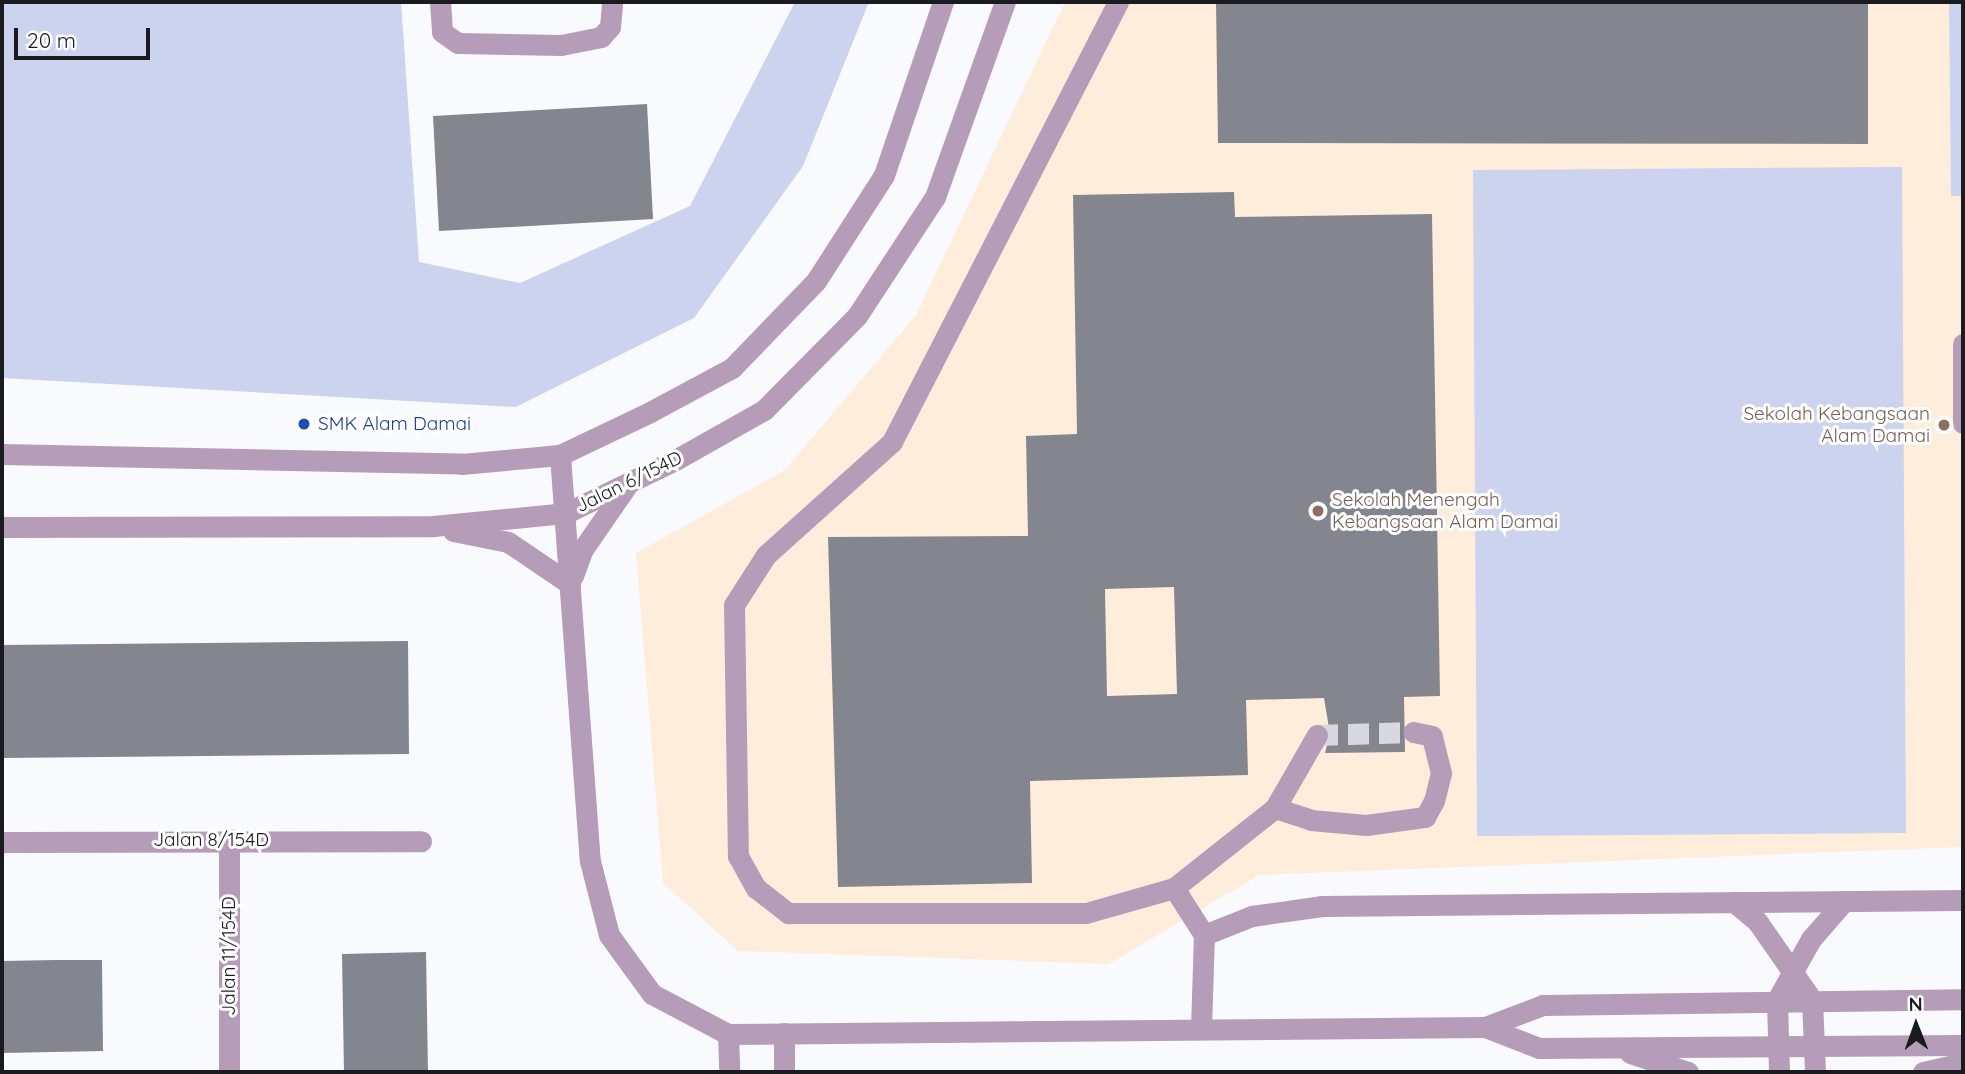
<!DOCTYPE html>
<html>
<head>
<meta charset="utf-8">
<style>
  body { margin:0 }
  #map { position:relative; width:1965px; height:1074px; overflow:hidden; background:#f9fafe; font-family:Quicksand,sans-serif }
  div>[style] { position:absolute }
  .education>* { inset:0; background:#ffeddc }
  .green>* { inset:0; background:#cbd3ee }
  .building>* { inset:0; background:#83868e }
  .minor-tunnel>* { height:21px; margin-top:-10.5px; transform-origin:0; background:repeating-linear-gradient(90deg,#d8d9dd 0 21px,transparent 0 31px) }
  .minor>* { height:21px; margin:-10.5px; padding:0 10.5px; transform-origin:10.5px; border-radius:10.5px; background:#b59cb9 }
  .dots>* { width:19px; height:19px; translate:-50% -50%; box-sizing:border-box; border:4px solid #fff; border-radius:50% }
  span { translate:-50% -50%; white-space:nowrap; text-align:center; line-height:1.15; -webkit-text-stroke:6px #fff; paint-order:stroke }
  .education-label { font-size:19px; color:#785e54 }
  .right { translate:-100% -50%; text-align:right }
  .left { translate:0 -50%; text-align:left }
  .transit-label { font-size:19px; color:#164399 }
  .street-label { font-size:19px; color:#1a1b1f }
  .frame { position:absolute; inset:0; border:4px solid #1a1b1f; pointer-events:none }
  .north { position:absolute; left:1881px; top:990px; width:70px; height:70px; -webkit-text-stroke:5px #fff; paint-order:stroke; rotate:359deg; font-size:19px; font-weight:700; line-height:28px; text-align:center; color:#1a1b1f }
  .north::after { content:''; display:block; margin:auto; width:24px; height:32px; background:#1a1b1f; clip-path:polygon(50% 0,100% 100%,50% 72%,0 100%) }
  .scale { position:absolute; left:14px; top:28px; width:136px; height:32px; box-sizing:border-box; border:4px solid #1a1b1f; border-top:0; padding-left:9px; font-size:21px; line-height:24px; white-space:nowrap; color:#1a1b1f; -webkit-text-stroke:5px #fff; paint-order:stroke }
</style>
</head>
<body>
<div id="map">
  <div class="education">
    <div style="clip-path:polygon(1065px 2px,1963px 2px,1963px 847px,1259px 875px,1109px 964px,738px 951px,663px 883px,636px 553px,785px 470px,916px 315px)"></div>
  </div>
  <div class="green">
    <div style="clip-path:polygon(2px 2px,401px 2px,419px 262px,520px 283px,690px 206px,795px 2px,869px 2px,803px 166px,694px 318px,516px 407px,2px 378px)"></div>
    <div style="clip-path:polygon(1949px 2px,1963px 2px,1963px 196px,1951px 196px)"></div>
    <div style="clip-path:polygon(1902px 167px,1906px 833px,1477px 836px,1473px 170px)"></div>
  </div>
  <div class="building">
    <div style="clip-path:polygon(1216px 2px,1868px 2px,1868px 144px,1218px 143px)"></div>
    <div style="clip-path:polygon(647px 104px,653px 219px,439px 231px,433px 116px)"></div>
    <div style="clip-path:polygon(evenodd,1234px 192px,1235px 217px,1432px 214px,1440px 696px,1404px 697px,1405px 752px,1325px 753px,1330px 734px,1324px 698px,1246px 700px,1248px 775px,1030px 781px,1032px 883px,838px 887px,828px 537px,1028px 536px,1026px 436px,1077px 434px,1073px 195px,1234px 192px,1174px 587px,1177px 694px,1107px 696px,1105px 589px,1174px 587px)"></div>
    <div style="clip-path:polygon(408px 641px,409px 754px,2px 758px,2px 645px)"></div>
    <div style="clip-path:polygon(426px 952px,428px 1072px,344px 1072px,342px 954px)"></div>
    <div style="clip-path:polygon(56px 960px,102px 960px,103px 1051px,2px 1053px,2px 961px)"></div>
  </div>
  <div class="minor-tunnel">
    <div style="left:1317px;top:735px;width:96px;rotate:-1.8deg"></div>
  </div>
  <div class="minor">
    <div style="left:440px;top:2px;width:30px;rotate:86deg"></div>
    <div style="left:442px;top:32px;width:19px;rotate:35deg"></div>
    <div style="left:458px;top:43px;width:103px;rotate:1.1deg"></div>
    <div style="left:561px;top:45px;width:41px;rotate:-11.3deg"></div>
    <div style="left:601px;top:37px;width:13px;rotate:-48deg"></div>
    <div style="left:610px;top:27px;width:25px;rotate:-85deg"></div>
    <div style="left:1118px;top:2px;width:495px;rotate:117.2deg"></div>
    <div style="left:892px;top:442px;width:169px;rotate:138.1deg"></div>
    <div style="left:766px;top:555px;width:59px;rotate:122.6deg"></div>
    <div style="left:734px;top:605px;width:251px;rotate:89.1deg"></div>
    <div style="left:738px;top:856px;width:37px;rotate:61deg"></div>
    <div style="left:756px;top:888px;width:41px;rotate:38deg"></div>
    <div style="left:788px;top:913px;width:298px"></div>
    <div style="left:1086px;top:913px;width:91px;rotate:-15.9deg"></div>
    <div style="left:1174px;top:888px;width:56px;rotate:57.4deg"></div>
    <div style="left:1963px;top:344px;width:79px;rotate:90deg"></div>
    <div style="left:2px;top:454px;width:459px;rotate:1.2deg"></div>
    <div style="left:461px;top:464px;width:99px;rotate:-5.2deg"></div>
    <div style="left:560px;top:455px;width:100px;rotate:-25.5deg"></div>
    <div style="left:650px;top:412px;width:93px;rotate:-28.2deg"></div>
    <div style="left:732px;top:368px;width:121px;rotate:-46deg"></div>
    <div style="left:816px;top:281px;width:126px;rotate:-57.3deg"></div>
    <div style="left:884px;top:175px;width:183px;rotate:-71.2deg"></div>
    <div style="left:560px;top:455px;width:407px;rotate:85.8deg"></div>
    <div style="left:590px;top:861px;width:76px;rotate:75.6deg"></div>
    <div style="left:609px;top:935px;width:73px;rotate:53.9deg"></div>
    <div style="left:652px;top:994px;width:86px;rotate:27.8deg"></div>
    <div style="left:728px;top:1034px;width:757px;rotate:-0.53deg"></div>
    <div style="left:1485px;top:1027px;width:62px;rotate:-20.8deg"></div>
    <div style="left:1543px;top:1005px;width:420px;rotate:-0.8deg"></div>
    <div style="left:2px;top:527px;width:431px;rotate:-0.1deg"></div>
    <div style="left:433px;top:526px;width:134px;rotate:-5.6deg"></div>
    <div style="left:566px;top:513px;width:123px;rotate:-25.9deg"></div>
    <div style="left:677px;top:459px;width:100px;rotate:-29.4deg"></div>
    <div style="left:764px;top:410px;width:132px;rotate:-45.3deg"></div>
    <div style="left:857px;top:316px;width:142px;rotate:-56.8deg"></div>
    <div style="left:935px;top:197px;width:207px;rotate:-70.3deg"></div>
    <div style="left:453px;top:531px;width:56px;rotate:11.3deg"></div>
    <div style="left:508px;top:542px;width:75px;rotate:34.1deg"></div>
    <div style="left:573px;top:576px;width:29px;rotate:-70deg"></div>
    <div style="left:583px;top:549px;width:75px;rotate:-55.3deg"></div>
    <div style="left:1317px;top:735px;width:84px;rotate:119.9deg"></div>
    <div style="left:1275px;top:808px;width:38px;rotate:18deg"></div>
    <div style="left:1311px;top:820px;width:55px;rotate:5.2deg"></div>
    <div style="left:1366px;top:825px;width:60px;rotate:-7.7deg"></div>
    <div style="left:1425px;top:817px;width:18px;rotate:-61deg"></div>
    <div style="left:1434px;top:801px;width:29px;rotate:-76deg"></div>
    <div style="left:1441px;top:773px;width:38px;rotate:-104deg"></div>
    <div style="left:1432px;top:736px;width:19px;rotate:-168deg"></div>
    <div style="left:2px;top:842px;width:419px;rotate:-0.1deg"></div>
    <div style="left:1174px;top:888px;width:129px;rotate:-38.4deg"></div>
    <div style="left:1734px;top:902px;width:30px;rotate:40deg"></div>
    <div style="left:1757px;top:921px;width:96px;rotate:55.2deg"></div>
    <div style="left:1812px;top:1000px;width:72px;rotate:87.6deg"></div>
    <div style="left:1485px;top:1027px;width:58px;rotate:21.3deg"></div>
    <div style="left:1539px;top:1048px;width:424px;rotate:-0.4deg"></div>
    <div style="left:1201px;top:1029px;width:94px;rotate:-88.2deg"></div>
    <div style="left:1204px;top:935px;width:52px;rotate:-21.6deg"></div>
    <div style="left:1252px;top:916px;width:71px;rotate:-8.1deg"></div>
    <div style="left:1322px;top:906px;width:641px;rotate:-0.54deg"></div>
    <div style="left:784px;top:1033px;width:39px;rotate:90deg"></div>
    <div style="left:728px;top:1034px;width:38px;rotate:88deg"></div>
    <div style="left:1630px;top:1053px;width:61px;rotate:18.1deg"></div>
    <div style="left:229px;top:1072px;width:233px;rotate:-90deg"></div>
    <div style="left:1779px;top:1072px;width:72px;rotate:-91.6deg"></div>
    <div style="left:1777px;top:1000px;width:70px;rotate:-60.9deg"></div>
    <div style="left:1811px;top:939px;width:50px;rotate:-49deg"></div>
    <div style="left:1923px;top:1072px;width:41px;rotate:-12.7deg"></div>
  </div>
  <div class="dots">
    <div style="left:304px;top:424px;background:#1a4fb4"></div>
    <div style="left:1944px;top:425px;background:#8d6e63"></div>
    <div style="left:1318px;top:511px;background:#8d6e63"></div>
  </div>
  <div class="education-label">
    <span class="right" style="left:1930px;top:425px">Sekolah Kebangsaan<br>Alam Damai</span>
    <span class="left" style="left:1332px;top:511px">Sekolah Menengah<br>Kebangsaan Alam Damai</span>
  </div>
  <div class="transit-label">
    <span class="left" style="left:318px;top:424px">SMK Alam Damai</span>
  </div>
  <div class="street-label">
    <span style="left:629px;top:482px;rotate:-26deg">Jalan 6/154D</span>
    <span style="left:211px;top:840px">Jalan 8/154D</span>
    <span style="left:229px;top:956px;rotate:-90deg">Jalan 11/154D</span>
  </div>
  <div class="frame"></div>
  <div class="north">N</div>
  <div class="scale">20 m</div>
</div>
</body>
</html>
